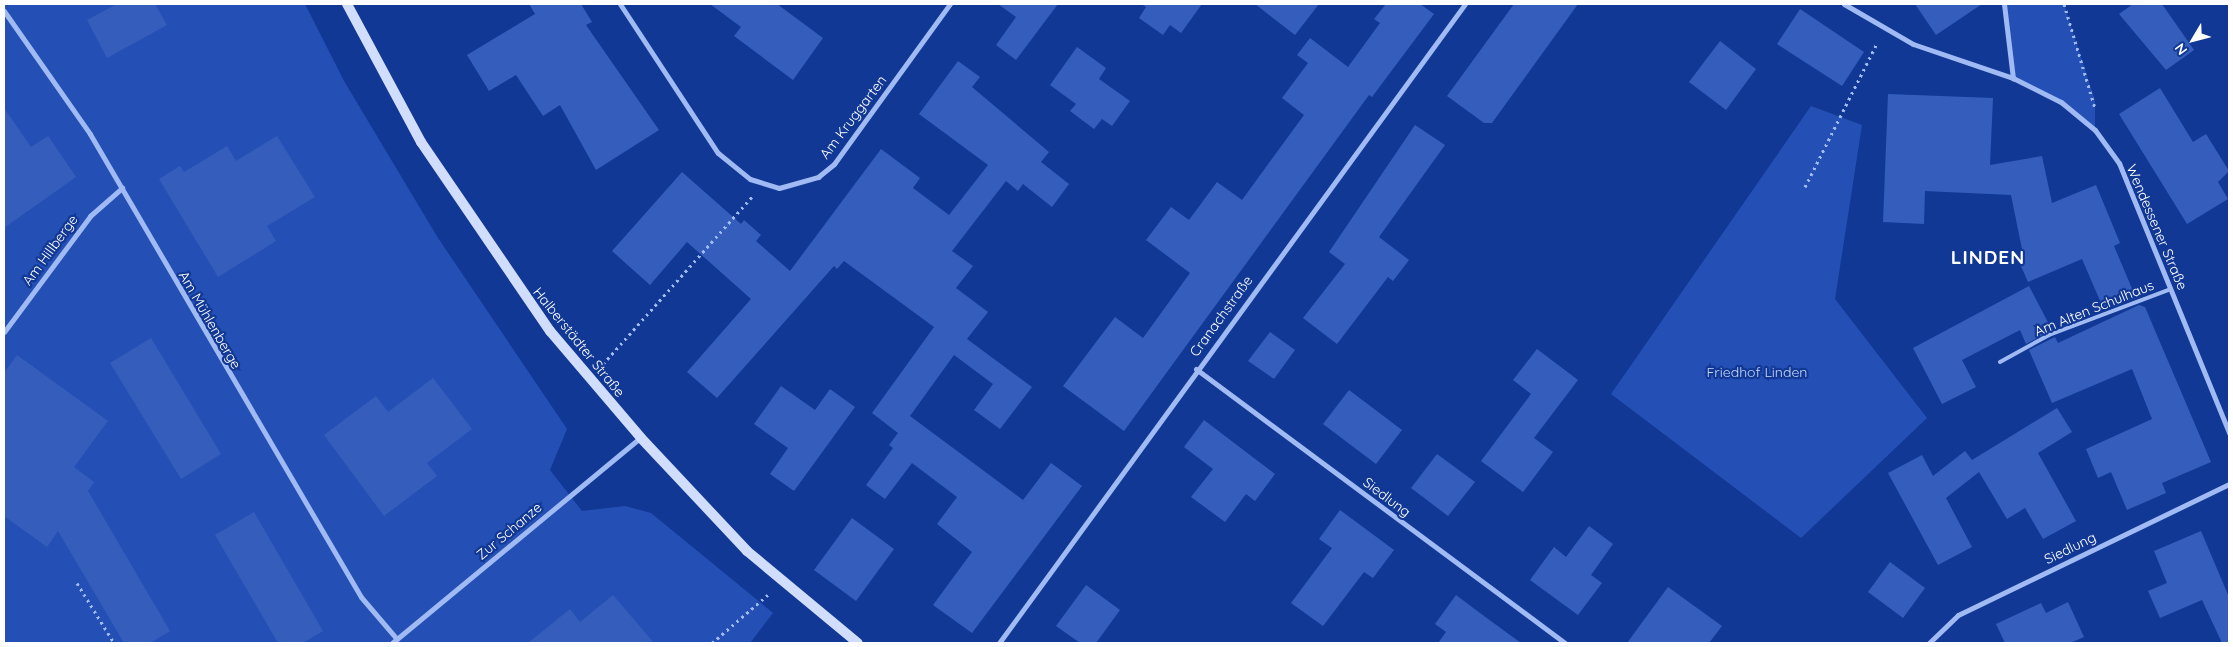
<!DOCTYPE html>
<html>
<head>
<meta charset="utf-8">
<style>
  body { margin:0 }
  #map { position:relative; width:2233px; height:647px; overflow:hidden; background:#113895; font-family:Quicksand,sans-serif }
  div>[style] { position:absolute }
  .green>* { inset:0; background:#2450b5 }
  .building>* { inset:0; background:#355ebc }
  .path>* { height:3px; margin-top:-1.5px; transform-origin:0; background:repeating-linear-gradient(90deg,#a0baf3 0 2.5px,transparent 0 6.5px) }
  .lane>* { height:4px; margin:-2px; padding:0 2px; transform-origin:2px; border-radius:2px; background:#a0baf3 }
  .street>* { height:5px; margin:-2.5px; padding:0 2.5px; transform-origin:2.5px; border-radius:2.5px; background:#a0baf3 }
  .secondary>* { height:10px; margin:-5px; padding:0 5px; transform-origin:5px; border-radius:5px; background:#d0ddfd }
  span { translate:-50% -50%; white-space:nowrap; text-align:center; line-height:1.15; -webkit-text-stroke:4.5px #113895; paint-order:stroke }
  .street-label { font-size:14px; color:#fff }
  .park-label { font-size:14px; color:#c8d9fd }
  .district-label { font-size:19px; color:#fff; font-weight:700; letter-spacing:1px }
  .frame { position:absolute; inset:0; border:5px solid #fff; pointer-events:none }
  .north { position:absolute; left:2168px; top:15px; width:50px; height:50px; -webkit-text-stroke:4px #113895; paint-order:stroke; rotate:233deg; font-size:14px; font-weight:700; line-height:20px; text-align:center; color:#fff }
  .north::after { content:''; display:block; margin:auto; width:18px; height:22px; background:#fff; clip-path:polygon(50% 0,100% 100%,50% 72%,0 100%) }
</style>
</head>
<body>
<div id="map">
  <div class="green">
    <div style="clip-path:polygon(4px 4px,305px 4px,344px 81px,438px 238px,567px 429px,550px 470px,582px 511px,625px 506px,651px 513px,773px 613px,750px 643px,4px 643px)"></div>
    <div style="clip-path:polygon(2004px 4px,2064px 4px,2095px 101px,2095px 130px,2061px 102px,2013px 78px)"></div>
    <div style="clip-path:polygon(1811px 106px,1862px 125px,1835px 299px,1927px 418px,1801px 538px,1611px 394px)"></div>
  </div>
  <div class="building">
    <div style="clip-path:polygon(117px 4px,155px 4px,167px 25px,107px 58px,87px 20px)"></div>
    <div style="clip-path:polygon(529px 4px,581px 4px,592px 22px,586px 25px,659px 130px,596px 170px,560px 105px,543px 116px,516px 75px,489px 91px,467px 55px,535px 14px)"></div>
    <div style="clip-path:polygon(710px 4px,777px 4px,823px 38px,793px 80px,734px 36px,741px 27px)"></div>
    <div style="clip-path:polygon(998px 4px,1058px 4px,1016px 60px,996px 45px,1016px 17px)"></div>
    <div style="clip-path:polygon(1141px 4px,1202px 4px,1181px 33px,1170px 25px,1163px 35px,1139px 18px,1146px 7px)"></div>
    <div style="clip-path:polygon(1255px 4px,1319px 4px,1295px 35px)"></div>
    <div style="clip-path:polygon(1386px 4px,1420px 4px,1434px 14px,1372px 97px,1369px 95px,1124px 431px,1063px 386px,1115px 317px,1143px 338px,1190px 273px,1146px 240px,1171px 207px,1189px 220px,1217px 182px,1242px 200px,1304px 115px,1282px 98px,1308px 63px,1297px 55px,1310px 38px,1348px 67px,1380px 23px,1374px 19px)"></div>
    <div style="clip-path:polygon(1514px 4px,1578px 4px,1492px 123px,1484px 123px,1447px 96px)"></div>
    <div style="clip-path:polygon(1915px 4px,1982px 4px,1936px 35px)"></div>
    <div style="clip-path:polygon(2133px 4px,2162px 4px,2194px 50px,2166px 70px,2119px 14px)"></div>
    <div style="clip-path:polygon(1800px 9px,1864px 52px,1842px 86px,1777px 44px)"></div>
    <div style="clip-path:polygon(1720px 41px,1756px 69px,1726px 110px,1689px 82px)"></div>
    <div style="clip-path:polygon(1077px 47px,1106px 68px,1099px 79px,1130px 101px,1112px 126px,1102px 119px,1094px 129px,1070px 111px,1076px 104px,1050px 85px)"></div>
    <div style="clip-path:polygon(958px 61px,980px 77px,972px 87px,1049px 152px,1041px 162px,1069px 184px,1052px 207px,1023px 184px,1018px 191px,1006px 181px,952px 251px,973px 266px,956px 288px,988px 312px,967px 339px,1032px 387px,1000px 429px,974px 410px,993px 384px,954px 355px,910px 416px,1023px 500px,1051px 463px,1082px 486px,972px 633px,933px 605px,972px 552px,937px 524px,957px 497px,912px 463px,885px 499px,866px 485px,893px 448px,889px 445px,898px 433px,872px 413px,934px 327px,844px 261px,837px 269px,834px 266px,717px 398px,687px 372px,751px 299px,687px 242px,650px 285px,612px 251px,682px 172px,741px 224px,744px 220px,761px 235px,756px 241px,790px 271px,881px 149px,920px 178px,913px 188px,949px 215px,988px 165px,919px 114px)"></div>
    <div style="clip-path:polygon(2160px 88px,2193px 142px,2206px 134px,2229px 171px,2218px 182px,2228px 199px,2187px 224px,2119px 114px)"></div>
    <div style="clip-path:polygon(1888px 94px,1993px 98px,1990px 165px,2042px 156px,2052px 203px,2096px 185px,2120px 243px,2114px 246px,2136px 298px,2104px 310px,2082px 259px,2028px 282px,2017px 257px,2023px 254px,2011px 195px,1925px 191px,1924px 224px,1883px 222px)"></div>
    <div style="clip-path:polygon(4px 108px,31px 147px,48px 136px,76px 177px,4px 228px)"></div>
    <div style="clip-path:polygon(1415px 125px,1445px 145px,1379px 237px,1409px 260px,1393px 281px,1388px 277px,1337px 344px,1303px 318px,1345px 264px,1329px 252px)"></div>
    <div style="clip-path:polygon(277px 136px,315px 197px,267px 226px,276px 241px,218px 277px,159px 179px,180px 166px,184px 172px,227px 146px,236px 161px)"></div>
    <div style="clip-path:polygon(2029px 286px,2052px 330px,2026px 344px,2020px 330px,1962px 360px,1976px 387px,1942px 404px,1913px 348px)"></div>
    <div style="clip-path:polygon(2139px 305px,2145px 307px,2211px 462px,2162px 483px,2166px 493px,2127px 510px,2111px 472px,2098px 478px,2086px 449px,2152px 419px,2132px 369px,2052px 403px,2029px 350px,2055px 337px,2058px 343px)"></div>
    <div style="clip-path:polygon(1270px 332px,1295px 350px,1274px 379px,1248px 361px)"></div>
    <div style="clip-path:polygon(151px 338px,221px 454px,181px 479px,110px 363px)"></div>
    <div style="clip-path:polygon(1537px 349px,1578px 380px,1534px 438px,1553px 452px,1523px 492px,1481px 461px,1531px 394px,1513px 380px)"></div>
    <div style="clip-path:polygon(17px 355px,108px 421px,74px 467px,94px 482px,88px 491px,170px 631px,150px 643px,124px 643px,58px 531px,47px 547px,4px 516px,4px 373px)"></div>
    <div style="clip-path:polygon(433px 378px,472px 429px,427px 463px,437px 476px,384px 516px,324px 435px,376px 396px,388px 412px)"></div>
    <div style="clip-path:polygon(781px 386px,815px 410px,830px 389px,855px 407px,794px 491px,770px 474px,788px 448px,754px 424px)"></div>
    <div style="clip-path:polygon(1349px 390px,1402px 430px,1376px 464px,1323px 424px)"></div>
    <div style="clip-path:polygon(2057px 408px,2072px 432px,2038px 453px,2076px 521px,2043px 539px,2025px 508px,2007px 519px,1979px 472px,1946px 498px,1972px 547px,1938px 565px,1888px 473px,1922px 455px,1933px 476px,1965px 451px,1972px 460px)"></div>
    <div style="clip-path:polygon(1204px 420px,1275px 474px,1255px 501px,1246px 494px,1225px 522px,1191px 497px,1213px 469px,1184px 447px)"></div>
    <div style="clip-path:polygon(1437px 454px,1475px 482px,1448px 516px,1411px 488px)"></div>
    <div style="clip-path:polygon(1340px 510px,1394px 550px,1373px 578px,1364px 572px,1323px 626px,1291px 603px,1332px 548px,1319px 539px)"></div>
    <div style="clip-path:polygon(254px 512px,323px 631px,303px 643px,278px 643px,215px 535px)"></div>
    <div style="clip-path:polygon(852px 518px,894px 549px,856px 601px,814px 570px)"></div>
    <div style="clip-path:polygon(1589px 526px,1613px 544px,1591px 575px,1602px 583px,1578px 615px,1530px 580px,1554px 547px,1566px 557px)"></div>
    <div style="clip-path:polygon(2201px 531px,2229px 597px,2229px 643px,2222px 643px,2202px 600px,2160px 618px,2148px 591px,2167px 583px,2154px 551px)"></div>
    <div style="clip-path:polygon(1890px 562px,1925px 588px,1903px 618px,1868px 592px)"></div>
    <div style="clip-path:polygon(1086px 585px,1120px 610px,1096px 643px,1080px 643px,1056px 626px)"></div>
    <div style="clip-path:polygon(1668px 587px,1722px 626px,1709px 643px,1627px 643px)"></div>
    <div style="clip-path:polygon(613px 595px,654px 643px,528px 643px,570px 609px,580px 622px)"></div>
    <div style="clip-path:polygon(1456px 595px,1484px 616px,1521px 643px,1438px 643px,1446px 632px,1435px 624px)"></div>
    <div style="clip-path:polygon(2068px 602px,2084px 637px,2070px 643px,2005px 643px,1996px 624px,2041px 603px,2046px 613px)"></div>
  </div>
  <div class="path">
    <div style="left:2064px;top:4px;width:109px;rotate:73.4deg"></div>
    <div style="left:1805px;top:187px;width:161px;rotate:-63.4deg"></div>
    <div style="left:603px;top:364px;width:224px;rotate:-48.3deg"></div>
    <div style="left:77px;top:583px;width:70px;rotate:58.3deg"></div>
    <div style="left:712px;top:643px;width:77px;rotate:-40.8deg"></div>
  </div>
  <div class="lane">
    <div style="left:2000px;top:362px;width:56px;rotate:-28.9deg"></div>
    <div style="left:2049px;top:335px;width:130px;rotate:-20.7deg"></div>
  </div>
  <div class="street">
    <div style="left:620px;top:4px;width:178px;rotate:56.7deg"></div>
    <div style="left:718px;top:153px;width:41px;rotate:39.1deg"></div>
    <div style="left:750px;top:179px;width:30px;rotate:17deg"></div>
    <div style="left:779px;top:188px;width:41px;rotate:-15.8deg"></div>
    <div style="left:818px;top:177px;width:21px;rotate:-39deg"></div>
    <div style="left:834px;top:164px;width:198px;rotate:-54.1deg"></div>
    <div style="left:1844px;top:4px;width:80px;rotate:30.1deg"></div>
    <div style="left:1913px;top:44px;width:106px;rotate:18.8deg"></div>
    <div style="left:2013px;top:78px;width:54px;rotate:26.6deg"></div>
    <div style="left:2061px;top:102px;width:44px;rotate:39.5deg"></div>
    <div style="left:2095px;top:130px;width:41px;rotate:54deg"></div>
    <div style="left:2119px;top:163px;width:292px;rotate:67.8deg"></div>
    <div style="left:2004px;top:4px;width:75px;rotate:83.1deg"></div>
    <div style="left:4px;top:11px;width:150px;rotate:55deg"></div>
    <div style="left:90px;top:134px;width:536px;rotate:59.66deg"></div>
    <div style="left:361px;top:597px;width:55px;rotate:49.4deg"></div>
    <div style="left:4px;top:332px;width:144px;rotate:-53.4deg"></div>
    <div style="left:90px;top:216px;width:43px;rotate:-41.2deg"></div>
    <div style="left:1196px;top:369px;width:460px;rotate:36.6deg"></div>
    <div style="left:392px;top:643px;width:322px;rotate:-39.6deg"></div>
    <div style="left:999px;top:643px;width:791px;rotate:-53.9deg"></div>
    <div style="left:1929px;top:643px;width:40px;rotate:-44deg"></div>
    <div style="left:1958px;top:615px;width:301px;rotate:-25.8deg"></div>
  </div>
  <div class="secondary">
    <div style="left:347px;top:4px;width:157px;rotate:61.8deg"></div>
    <div style="left:421px;top:142px;width:229px;rotate:55.7deg"></div>
    <div style="left:550px;top:331px;width:140px;rotate:49.6deg"></div>
    <div style="left:641px;top:438px;width:155px;rotate:46.8deg"></div>
    <div style="left:747px;top:551px;width:144px;rotate:39.7deg"></div>
  </div>
  <div class="street-label">
    <span style="left:853px;top:117px;rotate:-53deg">Am Kruggarten</span>
    <span style="left:2157px;top:227px;rotate:67deg">Wendessener Straße</span>
    <span style="left:50px;top:250px;rotate:-54deg">Am Hillberge</span>
    <span style="left:2094px;top:308px;rotate:-22deg">Am Alten Schulhaus</span>
    <span style="left:1221px;top:316px;rotate:-54deg">Cranachstraße</span>
    <span style="left:210px;top:320px;rotate:60deg">Am Mühlenberge</span>
    <span style="left:579px;top:342px;rotate:51deg">Halberstädter Straße</span>
    <span style="left:1387px;top:497px;rotate:37deg">Siedlung</span>
    <span style="left:509px;top:531px;rotate:-40deg">Zur Schanze</span>
    <span style="left:2070px;top:548px;rotate:-26deg">Siedlung</span>
  </div>
  <div class="park-label">
    <span style="left:1757px;top:372px">Friedhof Linden</span>
  </div>
  <div class="district-label">
    <span style="left:1988px;top:258px">LINDEN</span>
  </div>
  <div class="frame"></div>
  <div class="north">N</div>
</div>
</body>
</html>
